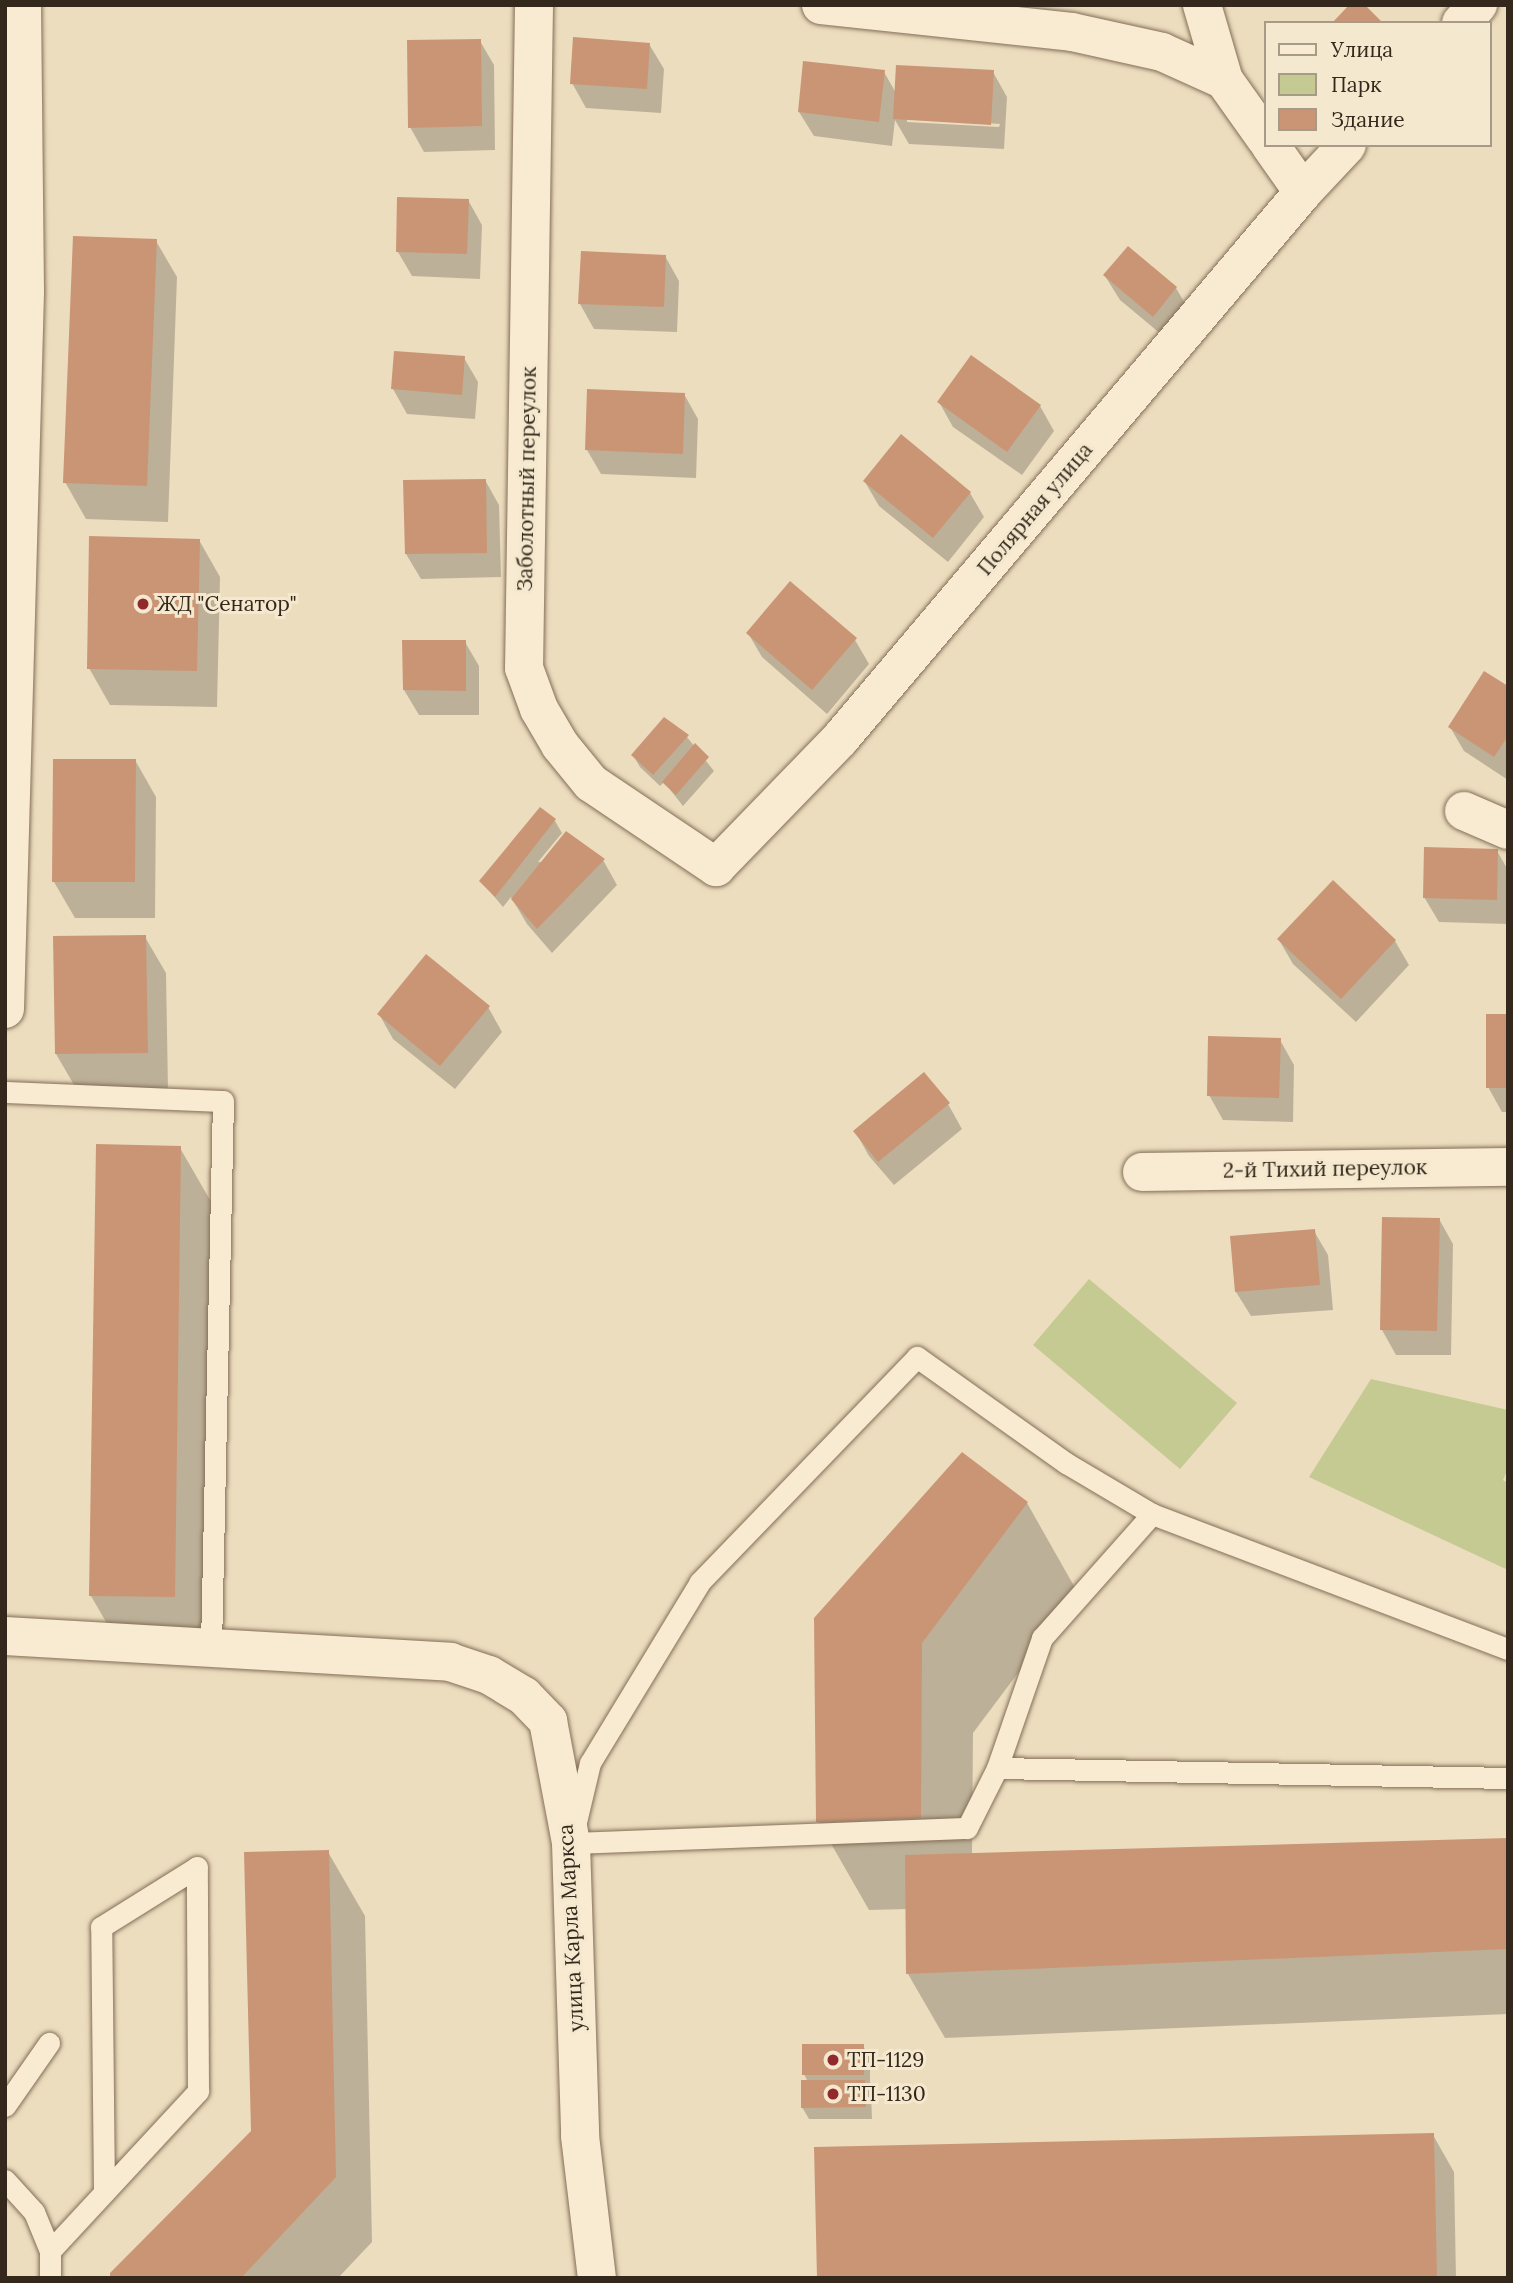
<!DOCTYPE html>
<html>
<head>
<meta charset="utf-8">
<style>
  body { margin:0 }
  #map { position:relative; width:1513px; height:2283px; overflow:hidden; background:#ecddbe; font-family:Lora,serif }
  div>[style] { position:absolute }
  .green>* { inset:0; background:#c5ca93 }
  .shadow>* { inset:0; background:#0003 }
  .building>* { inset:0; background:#ca9575 }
  .roads { filter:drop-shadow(0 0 2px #846e58) drop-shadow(0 0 2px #846e58) }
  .service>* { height:21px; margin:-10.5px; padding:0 10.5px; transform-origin:10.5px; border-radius:10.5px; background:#f8ebd1 }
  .minor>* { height:38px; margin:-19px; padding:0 19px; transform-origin:19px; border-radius:19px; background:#f8ebd1 }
  .dots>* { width:19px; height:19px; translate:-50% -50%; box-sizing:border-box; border:4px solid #f4e8ce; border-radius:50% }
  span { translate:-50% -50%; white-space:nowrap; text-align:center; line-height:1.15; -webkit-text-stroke:6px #f4e8ce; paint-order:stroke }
  .street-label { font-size:21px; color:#34271c }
  .poi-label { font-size:21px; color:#34271c }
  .left { translate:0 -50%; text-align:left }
  .frame { position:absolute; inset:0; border:7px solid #34271c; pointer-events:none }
  .legend { position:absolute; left:1264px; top:21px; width:228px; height:126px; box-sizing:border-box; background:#f4e8ce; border:2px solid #a79b87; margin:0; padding:9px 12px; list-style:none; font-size:21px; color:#34271c }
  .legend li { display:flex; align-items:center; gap:14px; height:35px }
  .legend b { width:35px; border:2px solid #a79b87 }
</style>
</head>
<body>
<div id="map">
  <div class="green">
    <div style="clip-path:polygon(1089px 1279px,1237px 1403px,1180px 1469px,1033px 1345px)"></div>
    <div style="clip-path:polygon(1371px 1379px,1508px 1410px,1508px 1469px,1503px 1480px,1508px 1483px,1508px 1570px,1309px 1477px)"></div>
  </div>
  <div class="shadow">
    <div style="clip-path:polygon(480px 41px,494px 65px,495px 150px,424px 152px,410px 127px)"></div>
    <div style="clip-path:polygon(649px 44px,664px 69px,661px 113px,586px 108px,572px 83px)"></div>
    <div style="clip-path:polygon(evenodd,884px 72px,896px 93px,993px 72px,1007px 97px,1004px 149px,909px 144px,895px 120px,892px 146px,814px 136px,799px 112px,884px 72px,907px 118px,1000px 124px,999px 127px,907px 122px,907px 118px)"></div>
    <div style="clip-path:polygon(468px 200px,482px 225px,480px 279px,412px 276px,398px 252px)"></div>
    <div style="clip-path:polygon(156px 241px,177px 277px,168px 522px,86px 519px,65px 482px)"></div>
    <div style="clip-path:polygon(665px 256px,679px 281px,677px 332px,594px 329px,580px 304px)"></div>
    <div style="clip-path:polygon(1105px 276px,1176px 288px,1190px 312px,1168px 340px,1120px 300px)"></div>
    <div style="clip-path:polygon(464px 358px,478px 382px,475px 419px,407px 414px,393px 389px)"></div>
    <div style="clip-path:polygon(684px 394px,698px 419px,696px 478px,601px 474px,587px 450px)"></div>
    <div style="clip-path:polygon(939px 402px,1040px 406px,1054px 431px,1022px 475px,953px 427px)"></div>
    <div style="clip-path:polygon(485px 480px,499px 505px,501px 577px,421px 579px,406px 554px)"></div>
    <div style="clip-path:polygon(865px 482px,970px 493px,984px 517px,948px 562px,879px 506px)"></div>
    <div style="clip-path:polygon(199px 540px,220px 577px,217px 707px,110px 705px,89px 668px)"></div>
    <div style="clip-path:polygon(748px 633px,855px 640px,869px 664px,827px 714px,762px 657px)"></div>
    <div style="clip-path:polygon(465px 642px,479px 666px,479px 715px,419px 715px,404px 690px)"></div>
    <div style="clip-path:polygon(1508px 688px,1508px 780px,1464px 751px,1450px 727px)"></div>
    <div style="clip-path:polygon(687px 737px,714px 771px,683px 806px,664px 782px,660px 786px,640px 767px,633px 755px)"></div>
    <div style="clip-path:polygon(135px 760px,156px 797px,155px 918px,75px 918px,54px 882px)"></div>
    <div style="clip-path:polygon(540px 810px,555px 821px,562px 833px,538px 862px,603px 860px,617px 885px,552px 953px,527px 924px,511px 897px,503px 907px,481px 881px)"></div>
    <div style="clip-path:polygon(1497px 851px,1508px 870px,1508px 924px,1439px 922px,1424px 897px)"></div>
    <div style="clip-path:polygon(145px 937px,166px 973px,168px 1089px,77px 1090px,56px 1054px)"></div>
    <div style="clip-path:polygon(1279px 940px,1395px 941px,1409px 965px,1356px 1022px,1293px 964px)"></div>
    <div style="clip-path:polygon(488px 1007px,502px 1032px,455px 1089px,393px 1039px,379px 1014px)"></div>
    <div style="clip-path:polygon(1508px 1016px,1508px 1112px,1502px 1112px,1488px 1087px)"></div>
    <div style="clip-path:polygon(1280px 1040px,1294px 1065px,1293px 1122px,1223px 1120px,1209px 1095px)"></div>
    <div style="clip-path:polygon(948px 1104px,962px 1129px,894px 1185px,869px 1156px,855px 1131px)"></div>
    <div style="clip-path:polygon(180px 1148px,217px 1212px,211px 1661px,128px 1660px,91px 1596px)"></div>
    <div style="clip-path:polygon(1384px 1219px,1439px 1219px,1453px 1244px,1451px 1355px,1396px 1355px,1382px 1330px)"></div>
    <div style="clip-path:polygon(1314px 1231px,1328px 1255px,1333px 1310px,1251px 1316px,1236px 1292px)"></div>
    <div style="clip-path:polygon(1027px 1503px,1078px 1593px,973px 1733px,972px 1855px,1508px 1840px,1508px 2014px,945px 2038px,908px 1974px,908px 1909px,869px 1910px,818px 1821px,816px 1619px)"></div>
    <div style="clip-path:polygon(328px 1852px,365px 1916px,372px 2242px,338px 2278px,112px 2278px,252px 2131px)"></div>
    <div style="clip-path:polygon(863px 2046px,870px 2058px,870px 2086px,867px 2086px,871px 2094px,872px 2119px,809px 2119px,802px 2107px,808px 2082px,804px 2074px)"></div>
    <div style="clip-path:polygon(1433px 2135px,1454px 2172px,1456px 2278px,819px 2278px)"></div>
  </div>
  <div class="building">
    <div style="clip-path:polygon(1349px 5px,1365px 5px,1383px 23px,1332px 23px)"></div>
    <div style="clip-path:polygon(573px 37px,650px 43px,647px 89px,570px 84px)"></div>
    <div style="clip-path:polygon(481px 39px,482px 126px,408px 128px,407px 40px)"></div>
    <div style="clip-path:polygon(803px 61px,885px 70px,879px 122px,798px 112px)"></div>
    <div style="clip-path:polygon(896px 65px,994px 70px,991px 125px,893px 119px)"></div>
    <div style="clip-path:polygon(397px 197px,469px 199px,467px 254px,396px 252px)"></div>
    <div style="clip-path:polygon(73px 236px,157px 239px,147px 486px,63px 483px)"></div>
    <div style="clip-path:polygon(1128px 246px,1177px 287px,1153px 317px,1103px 275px)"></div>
    <div style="clip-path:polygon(581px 251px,666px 255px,664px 307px,578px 304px)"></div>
    <div style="clip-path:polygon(394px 351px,465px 356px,462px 395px,391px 389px)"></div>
    <div style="clip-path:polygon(971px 355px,1041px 405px,1007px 452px,937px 402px)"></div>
    <div style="clip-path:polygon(587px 389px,685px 393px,683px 454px,585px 450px)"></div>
    <div style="clip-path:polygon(901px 434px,971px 492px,933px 538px,863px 481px)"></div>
    <div style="clip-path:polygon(486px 479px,487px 553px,405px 554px,403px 480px)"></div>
    <div style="clip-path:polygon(89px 536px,200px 539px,197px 671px,87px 669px)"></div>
    <div style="clip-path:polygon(790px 581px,857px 638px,812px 690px,746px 633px)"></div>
    <div style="clip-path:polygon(402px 640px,466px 640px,466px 691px,403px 690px)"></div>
    <div style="clip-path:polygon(1484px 671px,1508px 686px,1508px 736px,1494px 757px,1448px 727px)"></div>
    <div style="clip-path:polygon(664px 717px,689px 735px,653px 775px,631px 755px)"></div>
    <div style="clip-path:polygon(695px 743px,709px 757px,676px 795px,662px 782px)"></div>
    <div style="clip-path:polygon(53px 759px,136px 759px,135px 882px,52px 882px)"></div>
    <div style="clip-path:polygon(540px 807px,556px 819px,495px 897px,479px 881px)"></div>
    <div style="clip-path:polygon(566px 831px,605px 859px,537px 929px,511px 899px)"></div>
    <div style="clip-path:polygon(1424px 847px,1498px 849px,1497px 900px,1423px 898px)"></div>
    <div style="clip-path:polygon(1333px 880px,1396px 940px,1341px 999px,1277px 939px)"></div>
    <div style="clip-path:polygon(146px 935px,148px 1053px,55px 1054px,53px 936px)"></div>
    <div style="clip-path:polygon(426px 954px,490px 1006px,440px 1066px,377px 1014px)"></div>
    <div style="clip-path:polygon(1486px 1014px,1508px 1014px,1508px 1088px,1486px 1088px)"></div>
    <div style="clip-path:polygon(1208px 1036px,1281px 1038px,1279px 1098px,1207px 1096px)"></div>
    <div style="clip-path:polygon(924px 1072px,950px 1103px,878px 1162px,853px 1131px)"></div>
    <div style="clip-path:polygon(96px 1144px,181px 1146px,175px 1597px,89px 1596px)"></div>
    <div style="clip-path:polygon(1382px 1217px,1440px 1218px,1437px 1331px,1380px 1330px)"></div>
    <div style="clip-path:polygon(1315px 1229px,1320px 1285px,1235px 1292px,1230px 1236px)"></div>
    <div style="clip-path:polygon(962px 1452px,1028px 1502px,922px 1643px,921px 1818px,816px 1822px,814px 1618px)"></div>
    <div style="clip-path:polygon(1508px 1838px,1508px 1949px,906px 1974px,905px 1855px)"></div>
    <div style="clip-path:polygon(329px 1850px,336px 2177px,241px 2278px,110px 2278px,110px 2273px,251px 2131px,244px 1852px)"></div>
    <div style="clip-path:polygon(802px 2044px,864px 2044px,864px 2075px,802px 2075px)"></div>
    <div style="clip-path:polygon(801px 2080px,865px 2080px,866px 2107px,801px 2108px)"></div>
    <div style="clip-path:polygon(1434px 2133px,1437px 2278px,817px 2278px,814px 2147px)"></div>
  </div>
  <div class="roads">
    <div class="service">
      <div style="left:5px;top:1092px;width:218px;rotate:2.4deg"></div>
      <div style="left:223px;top:1101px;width:547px;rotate:91.26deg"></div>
      <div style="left:1152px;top:1514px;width:381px;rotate:20.8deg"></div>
      <div style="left:997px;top:1768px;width:138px;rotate:-70.9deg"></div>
      <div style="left:1042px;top:1638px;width:166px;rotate:-48.4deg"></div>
      <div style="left:1152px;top:1514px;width:100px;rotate:-149.3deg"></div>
      <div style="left:1066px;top:1463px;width:183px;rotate:-144.6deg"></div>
      <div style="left:917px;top:1357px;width:313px;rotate:134deg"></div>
      <div style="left:700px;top:1582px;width:212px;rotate:121.3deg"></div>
      <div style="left:590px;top:1763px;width:82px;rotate:103.4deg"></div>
      <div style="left:571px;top:1843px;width:396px;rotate:-2.2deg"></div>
      <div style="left:967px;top:1828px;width:67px;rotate:-63.4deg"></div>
      <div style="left:997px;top:1768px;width:511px;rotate:1.12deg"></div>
      <div style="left:5px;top:2106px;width:77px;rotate:-55.1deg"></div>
      <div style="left:5px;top:2180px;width:43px;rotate:47.8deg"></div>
      <div style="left:34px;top:2212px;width:42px;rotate:67.7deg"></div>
      <div style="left:104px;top:2192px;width:265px;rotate:-90.6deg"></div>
      <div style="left:101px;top:1927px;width:113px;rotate:-32deg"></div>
      <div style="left:50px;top:2278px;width:27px;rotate:-90deg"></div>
      <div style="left:50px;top:2251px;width:218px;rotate:-47.2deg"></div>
      <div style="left:198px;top:2091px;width:224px;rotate:-90.3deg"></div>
    </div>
    <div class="minor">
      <div style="left:534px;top:5px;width:663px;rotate:90.86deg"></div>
      <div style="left:524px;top:668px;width:44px;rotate:69.9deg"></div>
      <div style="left:539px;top:709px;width:42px;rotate:59.7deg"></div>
      <div style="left:560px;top:745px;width:49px;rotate:50.8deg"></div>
      <div style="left:591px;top:783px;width:151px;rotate:33.9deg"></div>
      <div style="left:716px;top:867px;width:178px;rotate:-45.9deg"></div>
      <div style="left:840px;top:739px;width:717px;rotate:-49.75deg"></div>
      <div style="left:1303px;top:192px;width:64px;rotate:-46.9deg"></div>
      <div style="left:821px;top:5px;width:252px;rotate:6.1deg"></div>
      <div style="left:1072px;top:32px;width:92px;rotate:12.5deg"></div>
      <div style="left:1162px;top:52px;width:68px;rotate:24.3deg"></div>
      <div style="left:1202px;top:5px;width:78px;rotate:73.7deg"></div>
      <div style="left:1224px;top:80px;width:72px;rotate:54.6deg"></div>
      <div style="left:1461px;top:23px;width:25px;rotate:-47deg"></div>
      <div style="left:1270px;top:145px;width:57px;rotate:54.9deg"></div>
      <div style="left:1464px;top:811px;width:48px;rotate:23.4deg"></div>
      <div style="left:5px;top:1009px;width:718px;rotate:-88.4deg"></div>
      <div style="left:25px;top:291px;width:286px;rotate:-90.6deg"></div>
      <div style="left:1142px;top:1172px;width:366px;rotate:-0.8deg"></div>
      <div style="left:5px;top:1636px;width:446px;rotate:3.3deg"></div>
      <div style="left:450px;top:1662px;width:41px;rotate:18.4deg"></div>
      <div style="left:489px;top:1675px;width:41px;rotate:31deg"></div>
      <div style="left:524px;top:1696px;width:35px;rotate:46deg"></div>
      <div style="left:548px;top:1721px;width:124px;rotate:79.3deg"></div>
      <div style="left:571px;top:1843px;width:293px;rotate:88.2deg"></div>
      <div style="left:580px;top:2136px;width:143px;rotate:83.2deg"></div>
    </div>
  </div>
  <div class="dots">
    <div style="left:143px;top:604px;background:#91292d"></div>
    <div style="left:833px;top:2060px;background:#91292d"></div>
    <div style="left:833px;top:2094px;background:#91292d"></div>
  </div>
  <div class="street-label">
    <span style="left:527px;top:479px;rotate:-89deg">Заболотный переулок</span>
    <span style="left:1035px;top:509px;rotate:-50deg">Полярная улица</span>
    <span style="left:1325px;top:1169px;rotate:-1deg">2-й Тихий переулок</span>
    <span style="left:571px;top:1928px;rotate:-93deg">улица Карла Маркса</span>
  </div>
  <div class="poi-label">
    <span class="left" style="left:157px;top:604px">ЖД "Сенатор"</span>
    <span class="left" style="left:847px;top:2060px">ТП-1129</span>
    <span class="left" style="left:847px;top:2094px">ТП-1130</span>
  </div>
  <div class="frame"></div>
  <ul class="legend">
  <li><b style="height:9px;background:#f8ebd1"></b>Улица</li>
  <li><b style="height:19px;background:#c5ca93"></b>Парк</li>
  <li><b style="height:19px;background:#ca9575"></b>Здание</li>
  </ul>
</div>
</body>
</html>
